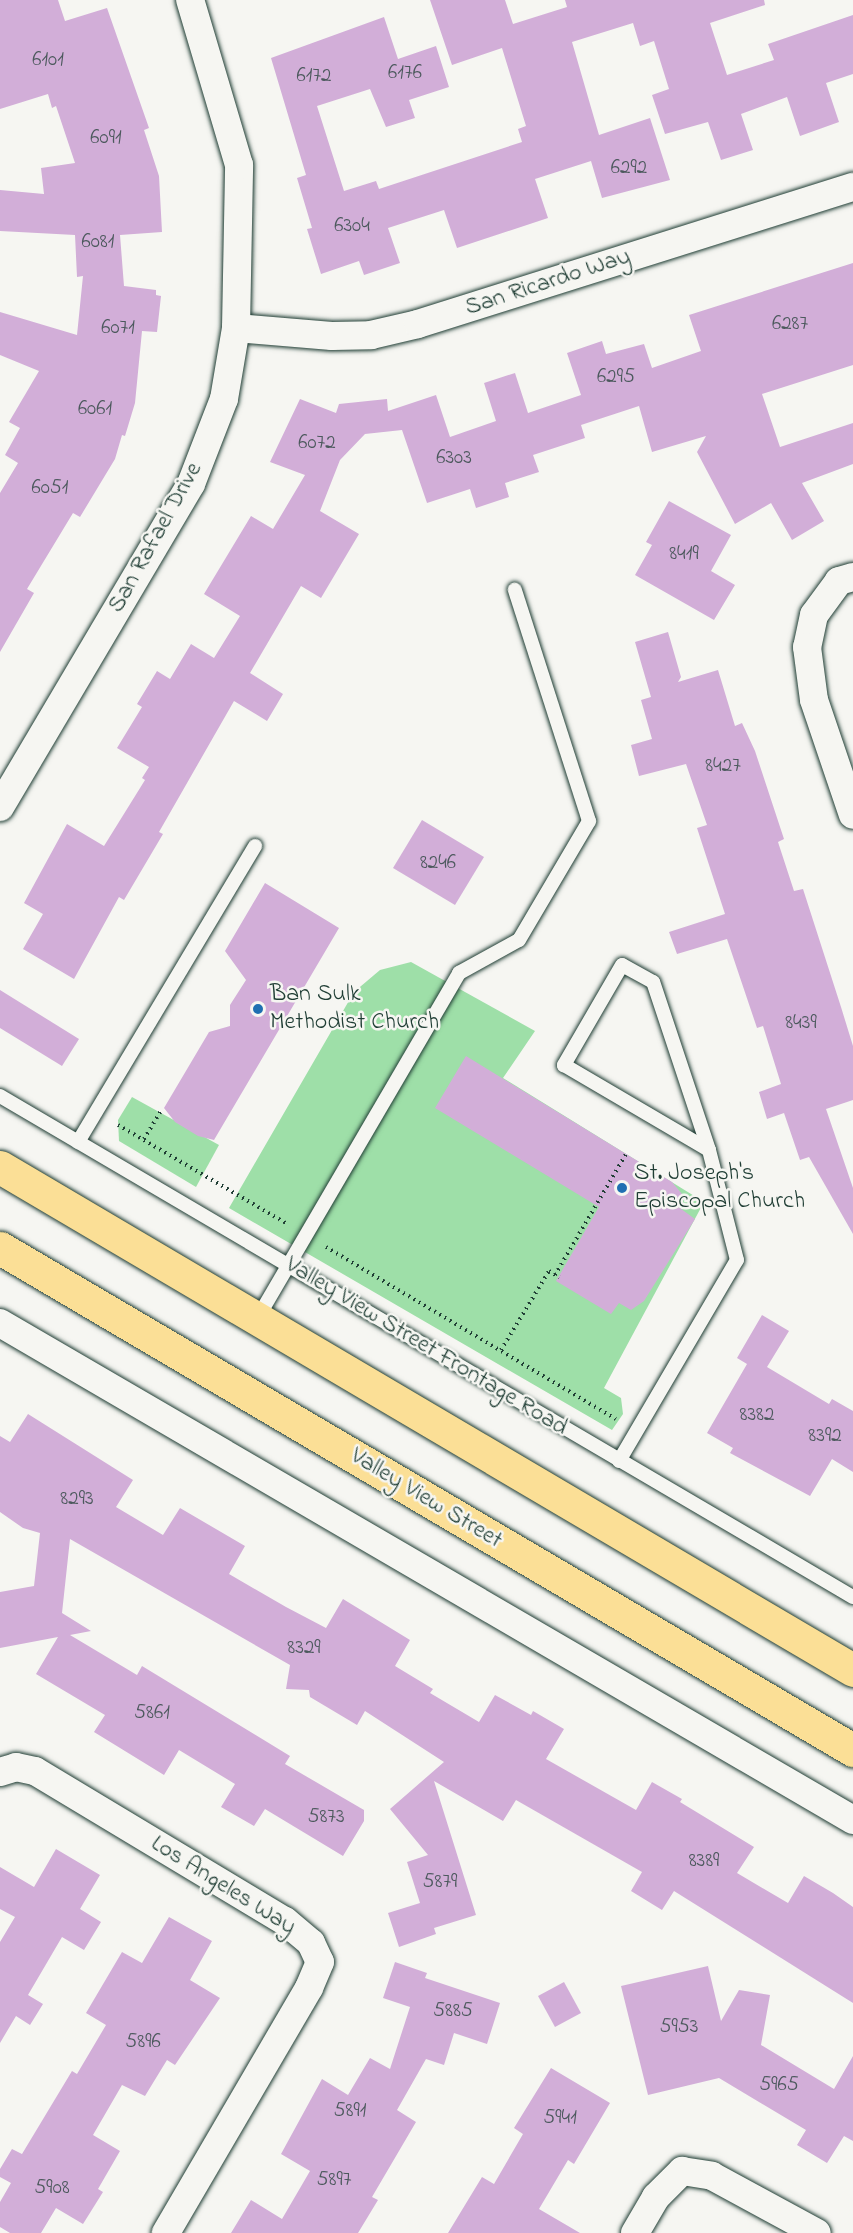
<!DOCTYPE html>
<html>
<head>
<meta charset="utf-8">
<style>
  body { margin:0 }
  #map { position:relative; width:853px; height:2233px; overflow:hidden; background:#f6f6f2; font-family:"Indie Flower",sans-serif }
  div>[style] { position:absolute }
  .green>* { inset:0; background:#9edfa8 }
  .building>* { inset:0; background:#d2aed8 }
  .path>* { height:4px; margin-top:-2px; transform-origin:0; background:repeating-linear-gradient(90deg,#1f3d34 0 1.5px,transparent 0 6px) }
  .roads { filter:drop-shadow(0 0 2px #1f3d34) drop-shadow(0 0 2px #1f3d34) }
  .lane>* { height:14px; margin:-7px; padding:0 7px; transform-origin:7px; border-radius:7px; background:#f6f6f2 }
  .street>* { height:28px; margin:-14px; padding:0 14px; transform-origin:14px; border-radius:14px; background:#f6f6f2 }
  .primary>* { height:33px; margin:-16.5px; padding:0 16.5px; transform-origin:16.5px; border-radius:16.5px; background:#fbdf96 }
  .dots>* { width:16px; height:16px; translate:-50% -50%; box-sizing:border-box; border:3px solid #f6f6f2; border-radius:50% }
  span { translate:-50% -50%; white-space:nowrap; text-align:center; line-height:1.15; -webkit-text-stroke:5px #f6f6f2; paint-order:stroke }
  .number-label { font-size:21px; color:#4c595d }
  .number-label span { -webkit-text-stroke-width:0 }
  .street-label { font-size:24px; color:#1f3d34 }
  .poi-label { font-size:24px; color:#1f3d34 }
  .left { translate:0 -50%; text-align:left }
</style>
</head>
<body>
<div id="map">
  <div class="green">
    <div style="clip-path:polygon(411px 962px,535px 1031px,503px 1078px,704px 1202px,604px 1388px,621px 1398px,623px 1414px,612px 1430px,229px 1208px,354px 992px,380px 970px)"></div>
    <div style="clip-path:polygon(132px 1097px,219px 1145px,196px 1187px,119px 1141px,118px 1120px)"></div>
  </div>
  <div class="building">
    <div style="clip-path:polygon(0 0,58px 0,65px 21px,107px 8px,149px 128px,144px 130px,159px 176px,162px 232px,120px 235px,124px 286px,156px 290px,156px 295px,161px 296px,157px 332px,142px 331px,135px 403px,125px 436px,122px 435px,115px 459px,80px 517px,73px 513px,27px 589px,34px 593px,0 652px,0 493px,18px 463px,5px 455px,20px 428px,9px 422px,39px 371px,0 355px,0 312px,77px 335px,83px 276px,77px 277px,75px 235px,0 231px,0 190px,44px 194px,41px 168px,75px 163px,56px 106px,52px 108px,48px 94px,0 109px)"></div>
    <div style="clip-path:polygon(430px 0,505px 0,513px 24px,567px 7px,565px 0,764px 0,765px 5px,710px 23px,727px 75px,774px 60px,768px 44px,853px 15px,853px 74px,826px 83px,839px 122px,800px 136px,787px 97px,741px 114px,753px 150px,721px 160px,708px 122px,665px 134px,652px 95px,669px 89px,654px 41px,640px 46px,633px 23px,572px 42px,599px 135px,650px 118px,670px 180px,602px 198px,591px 161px,535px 179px,548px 218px,457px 248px,444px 210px,388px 228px,400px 263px,364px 275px,359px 261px,321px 274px,307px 229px,312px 228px,297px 178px,306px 175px,271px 58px,384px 17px,398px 59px,436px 46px,449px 87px,409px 100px,415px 118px,386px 127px,370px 89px,317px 106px,344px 191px,376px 181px,379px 189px,522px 142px,518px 129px,526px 126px,502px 48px,452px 65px)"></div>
    <div style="clip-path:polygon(853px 263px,853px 365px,762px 394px,780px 447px,853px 423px,853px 464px,802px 483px,824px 521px,792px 540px,771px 503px,735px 524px,697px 452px,706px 436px,652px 452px,639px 406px,581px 425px,585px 438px,533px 455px,539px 472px,505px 483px,509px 497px,476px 508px,470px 489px,427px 503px,402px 430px,365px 434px,340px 460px,320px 511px,359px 534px,321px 598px,301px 586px,250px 673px,283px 694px,267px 721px,234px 701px,159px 832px,163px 834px,124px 900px,119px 897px,74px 979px,23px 949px,43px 914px,24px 903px,67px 824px,104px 846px,145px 780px,142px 778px,149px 767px,117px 748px,142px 707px,137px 704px,157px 671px,170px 679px,191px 644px,214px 658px,240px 616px,204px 594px,251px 516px,273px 529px,305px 475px,270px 462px,300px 399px,336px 413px,339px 404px,387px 399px,388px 411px,436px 395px,450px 437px,496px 421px,484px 383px,515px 373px,528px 413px,581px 395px,567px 353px,602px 341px,606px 354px,644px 344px,652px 368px,701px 351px,689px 315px)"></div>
    <div style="clip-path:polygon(669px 501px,731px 535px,711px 571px,735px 585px,714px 620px,635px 575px,652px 545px,646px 542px)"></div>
    <div style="clip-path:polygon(668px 632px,681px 677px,678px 682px,718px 670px,735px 726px,742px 723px,755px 751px,784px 839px,778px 842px,794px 891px,803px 889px,841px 1007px,853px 1046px,853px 1100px,826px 1109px,853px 1188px,853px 1234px,809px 1157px,800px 1160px,784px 1113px,767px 1119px,759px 1092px,781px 1084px,763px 1026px,757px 1028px,727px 939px,677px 954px,669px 932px,725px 914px,697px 828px,707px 825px,686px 764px,639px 776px,631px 745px,652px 739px,641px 700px,651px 697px,635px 642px)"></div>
    <div style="clip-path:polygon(422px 820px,484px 857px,455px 905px,393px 868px)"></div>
    <div style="clip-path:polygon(265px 883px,339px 928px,214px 1140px,198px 1136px,175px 1122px,164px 1108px,209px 1032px,230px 1026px,230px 1005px,246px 980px,225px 951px)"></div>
    <div style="clip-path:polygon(0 990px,79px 1039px,62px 1066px,0 1028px)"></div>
    <div style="clip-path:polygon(466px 1056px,672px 1182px,682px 1194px,677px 1206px,695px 1219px,644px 1301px,631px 1310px,619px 1303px,611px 1314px,556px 1281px,599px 1207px,435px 1108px)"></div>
    <div style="clip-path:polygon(762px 1315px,789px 1331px,767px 1367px,829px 1404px,832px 1399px,853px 1411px,853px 1472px,832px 1459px,810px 1496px,730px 1453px,733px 1448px,707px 1433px,747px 1364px,737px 1358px)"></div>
    <div style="clip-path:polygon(28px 1414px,133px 1480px,116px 1507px,163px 1535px,180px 1508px,245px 1546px,229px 1574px,286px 1607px,326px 1628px,343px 1599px,410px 1640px,395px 1666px,433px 1689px,430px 1693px,479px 1722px,495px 1695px,531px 1715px,533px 1711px,564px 1729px,546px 1759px,636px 1810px,652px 1782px,682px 1799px,680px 1802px,754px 1847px,737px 1873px,788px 1903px,804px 1876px,833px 1893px,853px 1907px,853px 2003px,674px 1891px,662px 1910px,631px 1891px,642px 1872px,516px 1800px,503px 1821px,434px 1781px,476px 1915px,434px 1928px,436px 1934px,399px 1947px,388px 1913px,420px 1903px,407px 1862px,428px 1855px,390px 1809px,444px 1762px,365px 1711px,357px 1725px,310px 1697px,309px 1690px,286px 1689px,290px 1665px,70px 1539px,62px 1613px,91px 1631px,70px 1635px,137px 1675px,142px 1666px,290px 1756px,285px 1764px,364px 1810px,364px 1821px,343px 1856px,265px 1809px,254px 1826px,221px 1807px,235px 1784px,179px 1750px,164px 1775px,94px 1732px,105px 1715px,36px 1674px,58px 1637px,0 1648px,0 1592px,34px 1586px,40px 1533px,23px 1528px,0 1512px,0 1436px,10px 1442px)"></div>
    <div style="clip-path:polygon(56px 1849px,100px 1875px,80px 1909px,101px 1922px,84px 1950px,62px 1937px,28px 1995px,43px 2004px,30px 2025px,16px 2016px,0 2043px,0 1942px,15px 1917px,0 1909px,0 1867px,34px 1887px)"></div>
    <div style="clip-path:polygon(169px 1917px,212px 1941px,190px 1980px,220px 1998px,175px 2065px,167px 2060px,145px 2096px,122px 2085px,93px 2135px,120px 2151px,98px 2189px,103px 2192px,83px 2224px,56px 2208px,41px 2233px,10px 2233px,0 2227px,0 2202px,11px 2183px,0 2177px,0 2169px,12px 2149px,22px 2154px,72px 2071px,77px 2074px,106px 2025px,86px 2013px,122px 1952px,142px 1963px)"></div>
    <div style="clip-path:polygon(395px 1962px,427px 1973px,425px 1978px,500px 2003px,487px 2044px,454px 2033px,444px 2065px,426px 2059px,397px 2110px,416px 2122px,372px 2197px,378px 2200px,358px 2233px,231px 2233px,251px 2200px,282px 2219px,310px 2171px,281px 2154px,322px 2079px,348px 2095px,370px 2058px,390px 2069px,410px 2007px,383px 1998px)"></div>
    <div style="clip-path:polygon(708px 1966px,721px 2021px,739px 1990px,770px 1995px,761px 2045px,834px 2089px,853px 2056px,853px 2141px,844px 2136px,827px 2163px,797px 2145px,806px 2130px,719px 2078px,648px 2095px,621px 1986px)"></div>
    <div style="clip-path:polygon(564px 1982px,581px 2013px,555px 2027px,538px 1996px)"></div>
    <div style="clip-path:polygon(551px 2068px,610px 2103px,574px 2164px,568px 2160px,539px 2209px,580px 2233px,448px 2233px,482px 2177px,494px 2184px,523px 2134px,514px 2128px)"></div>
  </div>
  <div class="path">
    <div style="left:118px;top:1125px;width:194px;rotate:30.3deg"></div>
    <div style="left:144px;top:1139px;width:33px;rotate:-59deg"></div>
    <div style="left:326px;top:1247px;width:337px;rotate:30.7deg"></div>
    <div style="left:555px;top:1275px;width:140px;rotate:-59.6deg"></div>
    <div style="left:501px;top:1350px;width:92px;rotate:-58.7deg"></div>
    <div style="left:549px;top:1271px;width:12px;rotate:31deg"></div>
  </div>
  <div class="roads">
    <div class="lane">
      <div style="left:0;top:1096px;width:989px;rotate:30.43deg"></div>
      <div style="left:78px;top:1142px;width:345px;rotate:-59.1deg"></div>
      <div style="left:257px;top:1319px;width:401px;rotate:-59.7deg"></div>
      <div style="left:459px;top:973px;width:68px;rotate:-28.8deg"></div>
      <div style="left:519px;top:940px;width:138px;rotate:-59.5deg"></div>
      <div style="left:589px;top:821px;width:243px;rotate:-107.8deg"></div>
      <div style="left:619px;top:1461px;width:233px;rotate:-59.6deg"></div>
      <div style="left:737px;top:1260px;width:114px;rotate:-104.3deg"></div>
      <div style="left:709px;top:1150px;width:177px;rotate:-108.4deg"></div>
      <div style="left:653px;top:982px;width:35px;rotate:-151deg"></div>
      <div style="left:622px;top:965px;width:116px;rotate:120.1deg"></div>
      <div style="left:564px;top:1065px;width:168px;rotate:30.4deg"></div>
    </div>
    <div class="street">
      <div style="left:236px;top:328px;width:96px;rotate:4.8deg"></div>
      <div style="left:332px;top:336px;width:39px;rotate:-1deg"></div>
      <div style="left:371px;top:335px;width:48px;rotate:-13.2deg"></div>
      <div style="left:418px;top:324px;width:456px;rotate:-17.5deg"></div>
      <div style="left:853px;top:577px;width:15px;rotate:164deg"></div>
      <div style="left:839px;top:581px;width:42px;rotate:126.3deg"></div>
      <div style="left:814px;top:615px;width:33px;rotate:102deg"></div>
      <div style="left:807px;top:647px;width:53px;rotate:82.5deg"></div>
      <div style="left:814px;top:700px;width:121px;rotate:71.3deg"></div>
      <div style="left:0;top:807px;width:375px;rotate:-59.4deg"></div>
      <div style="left:191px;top:484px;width:91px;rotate:-68.8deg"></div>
      <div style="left:224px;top:399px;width:72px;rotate:-80.4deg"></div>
      <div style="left:236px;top:328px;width:163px;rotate:-88.9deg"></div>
      <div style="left:239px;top:165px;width:172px;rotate:-106.5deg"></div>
      <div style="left:0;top:1323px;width:987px;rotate:30.23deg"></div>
      <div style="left:0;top:1772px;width:17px;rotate:-17deg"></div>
      <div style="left:16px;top:1767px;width:19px;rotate:12deg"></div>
      <div style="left:35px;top:1771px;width:292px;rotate:31deg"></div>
      <div style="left:285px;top:1921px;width:34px;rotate:40deg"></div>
      <div style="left:311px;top:1943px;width:21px;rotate:65deg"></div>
      <div style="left:320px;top:1962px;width:28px;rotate:113deg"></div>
      <div style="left:309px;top:1988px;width:284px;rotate:120.3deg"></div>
      <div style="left:635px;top:2233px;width:42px;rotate:-59.7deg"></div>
      <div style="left:656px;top:2197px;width:37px;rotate:-45deg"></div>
      <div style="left:682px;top:2171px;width:30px;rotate:9deg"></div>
      <div style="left:712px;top:2176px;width:119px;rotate:28.5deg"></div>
    </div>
    <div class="primary">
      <div style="left:0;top:1167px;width:990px;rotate:30.53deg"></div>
      <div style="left:0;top:1248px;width:990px;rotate:30.48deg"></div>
    </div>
  </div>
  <div class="dots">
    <div style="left:258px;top:1009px;background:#1f6fb2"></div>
    <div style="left:622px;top:1188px;background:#1f6fb2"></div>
  </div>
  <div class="number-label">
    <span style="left:48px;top:60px">6101</span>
    <span style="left:405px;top:73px">6176</span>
    <span style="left:314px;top:76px">6172</span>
    <span style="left:106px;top:138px">6091</span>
    <span style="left:629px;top:168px">6292</span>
    <span style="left:352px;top:226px">6304</span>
    <span style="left:98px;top:242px">6081</span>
    <span style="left:790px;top:324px">6287</span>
    <span style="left:118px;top:328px">6071</span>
    <span style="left:616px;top:377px">6295</span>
    <span style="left:95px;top:409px">6061</span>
    <span style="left:317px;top:443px">6072</span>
    <span style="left:454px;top:458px">6303</span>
    <span style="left:50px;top:488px">6051</span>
    <span style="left:684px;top:554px">8419</span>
    <span style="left:723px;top:766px">8427</span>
    <span style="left:438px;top:863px">8246</span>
    <span style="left:801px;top:1023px">8439</span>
    <span style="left:757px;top:1415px">8382</span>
    <span style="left:825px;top:1436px">8392</span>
    <span style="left:77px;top:1499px">8293</span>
    <span style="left:304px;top:1648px">8329</span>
    <span style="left:152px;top:1713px">5861</span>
    <span style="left:326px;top:1817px">5873</span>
    <span style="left:704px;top:1861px">8389</span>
    <span style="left:440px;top:1882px">5879</span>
    <span style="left:453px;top:2011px">5885</span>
    <span style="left:679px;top:2027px">5953</span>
    <span style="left:143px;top:2042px">5896</span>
    <span style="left:779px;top:2085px">5965</span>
    <span style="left:350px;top:2111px">5891</span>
    <span style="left:560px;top:2118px">5941</span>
    <span style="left:334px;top:2180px">5897</span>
    <span style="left:52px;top:2188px">5908</span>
  </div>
  <div class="street-label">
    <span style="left:548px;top:283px;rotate:-18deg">San Ricardo Way</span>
    <span style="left:156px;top:538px;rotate:-61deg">San Rafael Drive</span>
    <span style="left:426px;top:1347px;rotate:31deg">Valley View Street Frontage Road</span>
    <span style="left:426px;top:1499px;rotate:31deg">Valley View Street</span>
    <span style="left:223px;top:1886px;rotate:32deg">Los Angeles Way</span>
  </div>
  <div class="poi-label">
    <span class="left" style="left:270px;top:1009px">Ban Sulk<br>Methodist Church</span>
    <span class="left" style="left:634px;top:1188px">St. Joseph's<br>Episcopal Church</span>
  </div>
</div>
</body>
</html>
